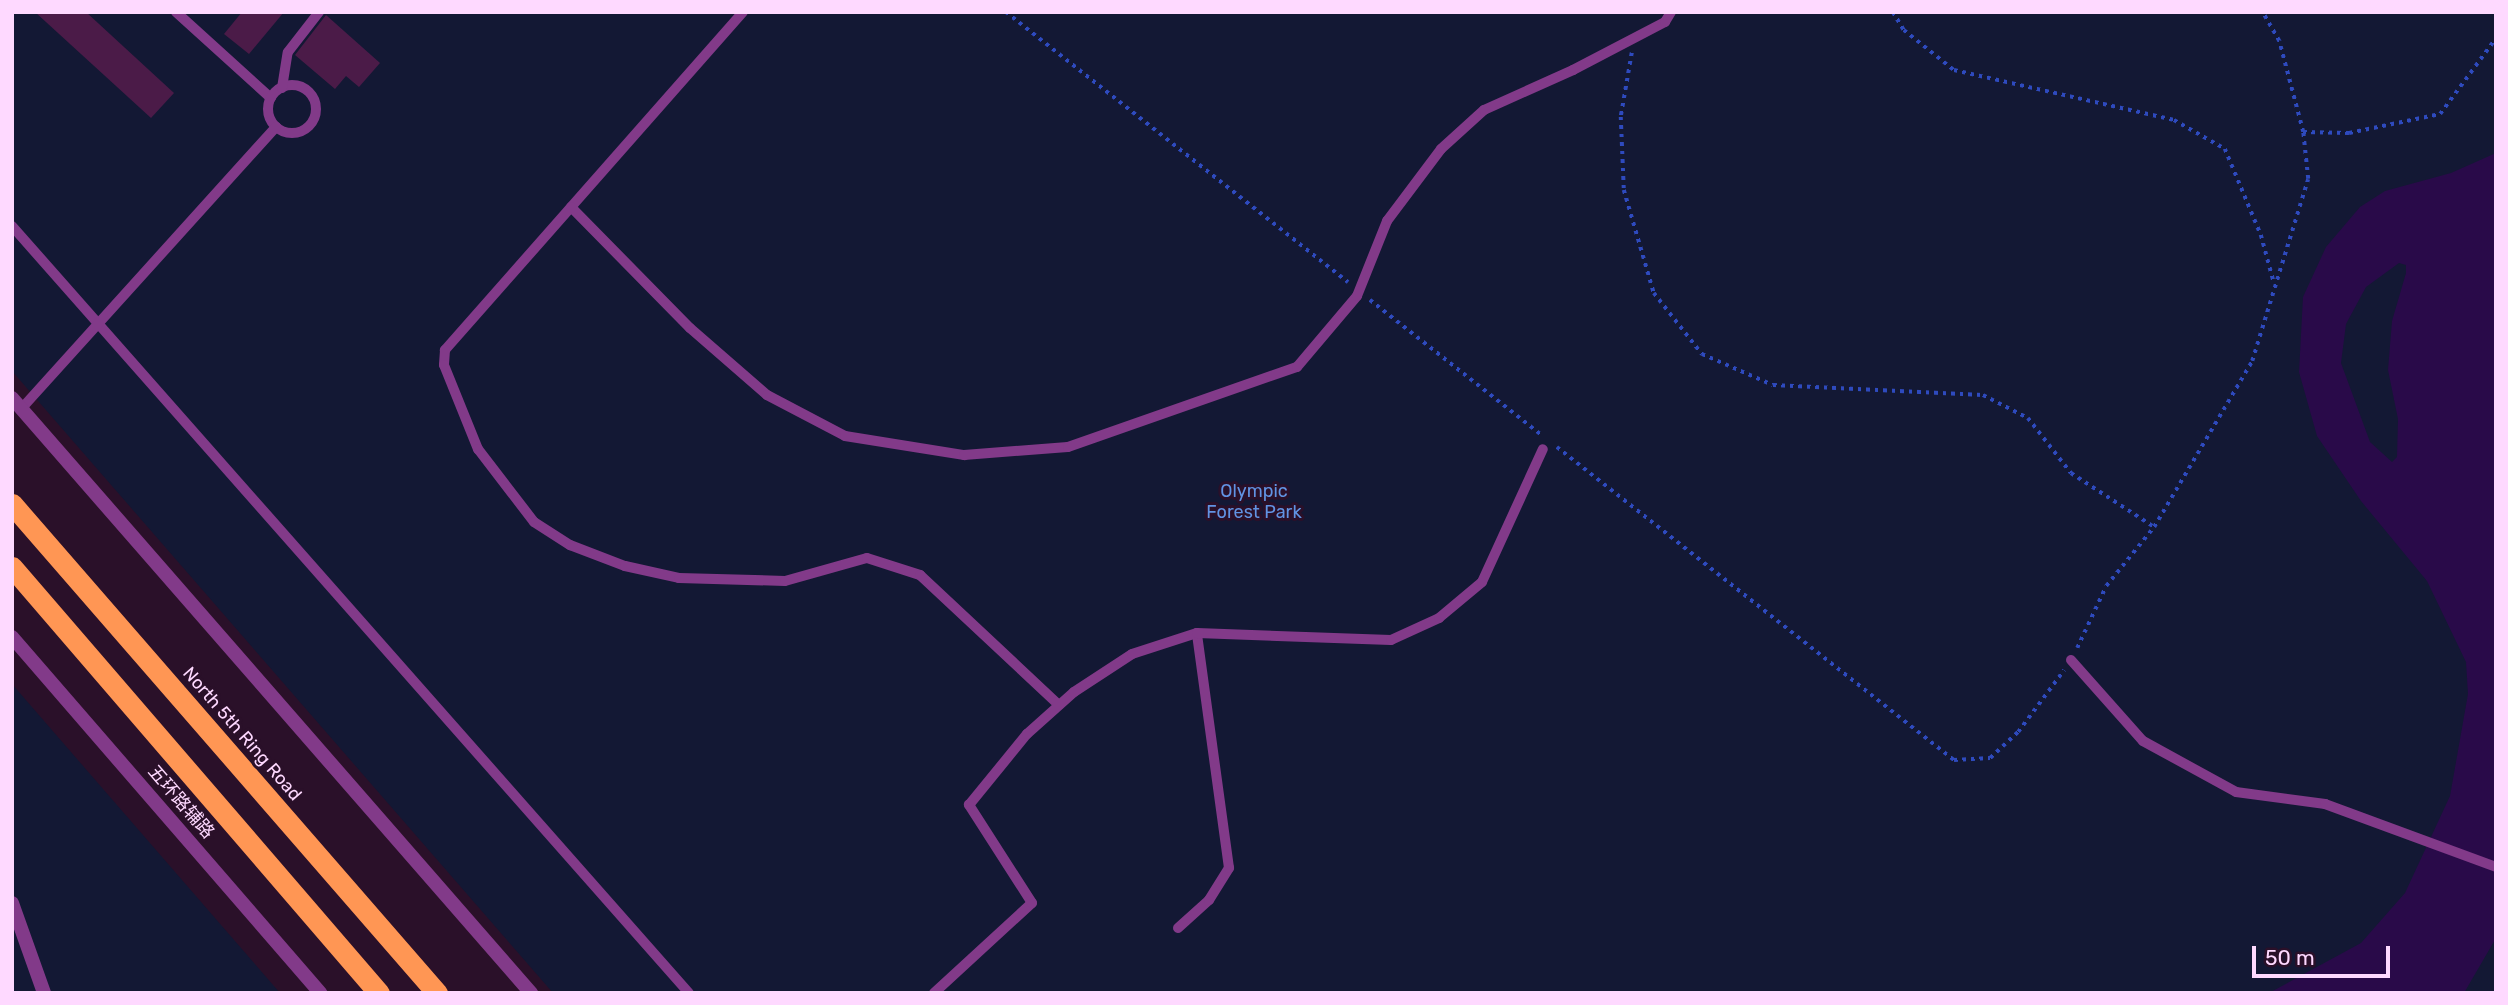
<!DOCTYPE html>
<html>
<head>
<meta charset="utf-8">
<style>
  body { margin:0 }
  #map { position:relative; width:2508px; height:1005px; overflow:hidden; background:#2a1029; font-family:Rubik,"Noto Sans SC",sans-serif }
  div>[style] { position:absolute }
  .green>* { inset:0; background:#131834 }
  .water>* { inset:0; background:#290a49 }
  .building>* { inset:0; background:#4b1b48 }
  .path>* { height:3.5px; margin-top:-1.75px; transform-origin:0; background:repeating-linear-gradient(90deg,#2e4abe 0 3.5px,transparent 0 8.5px) }
  .service>* { height:10px; margin:-5px; padding:0 5px; transform-origin:5px; border-radius:5px; background:#823a89 }
  .service>.ring { margin:-5px; padding:0; box-sizing:content-box; background:none; border:10px solid #823a89; border-radius:50% }
  .pedestrian>* { height:14px; margin:-7px; padding:0 7px; transform-origin:7px; border-radius:7px; background:#823a89 }
  .tertiary>* { height:14px; margin:-7px; padding:0 7px; transform-origin:7px; border-radius:7px; background:#823a89 }
  .motorway>* { height:21px; margin:-10.5px; padding:0 10.5px; transform-origin:10.5px; border-radius:10.5px; background:#ff9654 }
  span { translate:-50% -50%; white-space:nowrap; text-align:center; line-height:1.15; -webkit-text-stroke:6px #2a1029; paint-order:stroke }
  .park-label { font-size:18px; color:#6193e3 }
  .street-label { font-size:18px; color:#fed9ff }
  .frame { position:absolute; inset:0; border:14px solid #fed9ff; pointer-events:none }
  .scale { position:absolute; left:2252px; top:946px; width:138px; height:32px; box-sizing:border-box; border:4px solid #fed9ff; border-top:0; padding-left:9px; font-size:21px; line-height:24px; white-space:nowrap; color:#fed9ff; -webkit-text-stroke:5px #2a1029; paint-order:stroke }
</style>
</head>
<body>
<div id="map">
  <div class="green">
    <div style="clip-path:polygon(12px 12px,2496px 12px,2496px 993px,553px 993px,12px 371px)"></div>
    <div style="clip-path:polygon(12px 684px,280px 993px,12px 993px)"></div>
  </div>
  <div class="water">
    <div style="clip-path:polygon(evenodd,2496px 153px,2496px 938px,2464px 993px,2269px 993px,2361px 943px,2405px 893px,2450px 796px,2468px 694px,2466px 662px,2427px 581px,2361px 501px,2317px 436px,2299px 372px,2303px 297px,2326px 247px,2360px 207px,2385px 191px,2451px 173px,2496px 153px,2399px 263px,2406px 265px,2406px 273px,2392px 321px,2388px 370px,2398px 419px,2397px 457px,2392px 462px,2370px 442px,2341px 363px,2346px 324px,2366px 287px,2399px 263px)"></div>
  </div>
  <div class="building">
    <div style="clip-path:polygon(35px 12px,86px 12px,174px 93px,151px 118px)"></div>
    <div style="clip-path:polygon(242px 12px,284px 12px,249px 54px,224px 34px)"></div>
    <div style="clip-path:polygon(326px 15px,380px 63px,359px 87px,346px 76px,335px 89px,295px 55px)"></div>
  </div>
  <div class="path">
    <div style="left:1006px;top:12px;width:436px;rotate:38.3deg"></div>
    <div style="left:1893px;top:12px;width:21px;rotate:59deg"></div>
    <div style="left:1904px;top:30px;width:64px;rotate:38.7deg"></div>
    <div style="left:1954px;top:70px;width:226px;rotate:12.8deg"></div>
    <div style="left:2174px;top:120px;width:59px;rotate:29.6deg"></div>
    <div style="left:2225px;top:149px;width:93px;rotate:67.3deg"></div>
    <div style="left:2261px;top:235px;width:50px;rotate:74.8deg"></div>
    <div style="left:1632px;top:53px;width:65px;rotate:99.8deg"></div>
    <div style="left:1621px;top:117px;width:73px;rotate:87.6deg"></div>
    <div style="left:1624px;top:190px;width:107px;rotate:73.8deg"></div>
    <div style="left:1654px;top:293px;width:78px;rotate:51.8deg"></div>
    <div style="left:1702px;top:354px;width:77px;rotate:23.6deg"></div>
    <div style="left:1773px;top:385px;width:210px;rotate:2.7deg"></div>
    <div style="left:1983px;top:395px;width:51px;rotate:27.1deg"></div>
    <div style="left:2028px;top:418px;width:70px;rotate:52deg"></div>
    <div style="left:2071px;top:473px;width:99px;rotate:33deg"></div>
    <div style="left:2303px;top:132px;width:46px;rotate:1.2deg"></div>
    <div style="left:2349px;top:133px;width:93px;rotate:-11.8deg"></div>
    <div style="left:2440px;top:114px;width:94px;rotate:-53.6deg"></div>
    <div style="left:1370px;top:300px;width:220px;rotate:38.2deg"></div>
    <div style="left:1557px;top:447px;width:506px;rotate:38.25deg"></div>
    <div style="left:1954px;top:760px;width:36px;rotate:-3deg"></div>
    <div style="left:1990px;top:758px;width:38px;rotate:-43deg"></div>
    <div style="left:2018px;top:732px;width:77px;rotate:-53.4deg"></div>
    <div style="left:2077px;top:648px;width:68px;rotate:-64.9deg"></div>
    <div style="left:2106px;top:586px;width:76px;rotate:-50.9deg"></div>
    <div style="left:2154px;top:527px;width:193px;rotate:-59.4deg"></div>
    <div style="left:2252px;top:361px;width:190px;rotate:-72.9deg"></div>
    <div style="left:2308px;top:179px;width:47px;rotate:-96.1deg"></div>
    <div style="left:2303px;top:132px;width:94px;rotate:-104.8deg"></div>
    <div style="left:2279px;top:41px;width:34px;rotate:-120deg"></div>
  </div>
  <div class="service">
    <div style="left:176px;top:12px;width:128px;rotate:42.2deg"></div>
    <div style="left:743px;top:12px;width:451px;rotate:131.4deg"></div>
    <div style="left:445px;top:350px;width:15px;rotate:94deg"></div>
    <div style="left:444px;top:365px;width:91px;rotate:68deg"></div>
    <div style="left:478px;top:449px;width:92px;rotate:52.5deg"></div>
    <div style="left:534px;top:522px;width:43px;rotate:32.6deg"></div>
    <div style="left:570px;top:545px;width:59px;rotate:20.9deg"></div>
    <div style="left:625px;top:566px;width:55px;rotate:12.5deg"></div>
    <div style="left:679px;top:578px;width:106px;rotate:1.6deg"></div>
    <div style="left:785px;top:581px;width:85px;rotate:-15.7deg"></div>
    <div style="left:867px;top:558px;width:56px;rotate:17.8deg"></div>
    <div style="left:920px;top:575px;width:190px;rotate:43.1deg"></div>
    <div class="ring" style="left:268px;top:85px;width:38px;height:38px"></div>
    <div style="left:282px;top:88px;width:36px;rotate:-81deg"></div>
    <div style="left:288px;top:52px;width:51px;rotate:-52.2deg"></div>
    <div style="left:571px;top:207px;width:170px;rotate:45.5deg"></div>
    <div style="left:690px;top:328px;width:102px;rotate:41deg"></div>
    <div style="left:767px;top:395px;width:88px;rotate:27.7deg"></div>
    <div style="left:845px;top:436px;width:121px;rotate:9.1deg"></div>
    <div style="left:964px;top:455px;width:104px;rotate:-4.4deg"></div>
    <div style="left:1068px;top:447px;width:243px;rotate:-19.3deg"></div>
    <div style="left:1297px;top:367px;width:93px;rotate:-49.8deg"></div>
    <div style="left:1357px;top:296px;width:81px;rotate:-68.2deg"></div>
    <div style="left:1387px;top:221px;width:90px;rotate:-53.1deg"></div>
    <div style="left:1441px;top:149px;width:58px;rotate:-42.2deg"></div>
    <div style="left:1484px;top:110px;width:98px;rotate:-24.2deg"></div>
    <div style="left:1573px;top:70px;width:104px;rotate:-27.6deg"></div>
    <div style="left:1665px;top:22px;width:12px;rotate:-59deg"></div>
    <div style="left:12px;top:226px;width:1023px;rotate:48.57deg"></div>
    <div style="left:22px;top:408px;width:379px;rotate:-47.9deg"></div>
    <div style="left:2071px;top:660px;width:108px;rotate:48.4deg"></div>
    <div style="left:2143px;top:741px;width:106px;rotate:28.7deg"></div>
    <div style="left:2236px;top:792px;width:90px;rotate:7.7deg"></div>
    <div style="left:2325px;top:804px;width:182px;rotate:20.2deg"></div>
    <div style="left:1178px;top:928px;width:42px;rotate:-42.1deg"></div>
    <div style="left:1209px;top:900px;width:38px;rotate:-58deg"></div>
    <div style="left:1229px;top:868px;width:237px;rotate:-97.8deg"></div>
    <div style="left:934px;top:993px;width:133px;rotate:-42.6deg"></div>
    <div style="left:1032px;top:903px;width:117px;rotate:-122.7deg"></div>
    <div style="left:969px;top:805px;width:92px;rotate:-50.8deg"></div>
    <div style="left:1027px;top:734px;width:63px;rotate:-41.8deg"></div>
    <div style="left:1074px;top:692px;width:69px;rotate:-33.2deg"></div>
    <div style="left:1132px;top:654px;width:68px;rotate:-17.9deg"></div>
    <div style="left:1197px;top:633px;width:194px;rotate:2.1deg"></div>
    <div style="left:1391px;top:640px;width:53px;rotate:-24.6deg"></div>
    <div style="left:1439px;top:618px;width:56px;rotate:-39.9deg"></div>
    <div style="left:1482px;top:582px;width:146px;rotate:-65.4deg"></div>
  </div>
  <div class="pedestrian">
    <div style="left:12px;top:903px;width:96px;rotate:70.4deg"></div>
  </div>
  <div class="tertiary">
    <div style="left:12px;top:398px;width:790px;rotate:48.9deg"></div>
    <div style="left:12px;top:637px;width:471px;rotate:49.1deg"></div>
  </div>
  <div class="motorway">
    <div style="left:12px;top:504px;width:648px;rotate:49.01deg"></div>
    <div style="left:12px;top:567px;width:562px;rotate:49.26deg"></div>
  </div>
  <div class="park-label">
    <span style="left:1254px;top:502px">Olympic<br>Forest Park</span>
  </div>
  <div class="street-label">
    <span style="left:242px;top:734px;rotate:49deg">North 5th Ring Road</span>
    <span style="left:181px;top:802px;rotate:49deg">五环路辅路</span>
  </div>
  <div class="frame"></div>
  <div class="scale">50 m</div>
</div>
</body>
</html>
